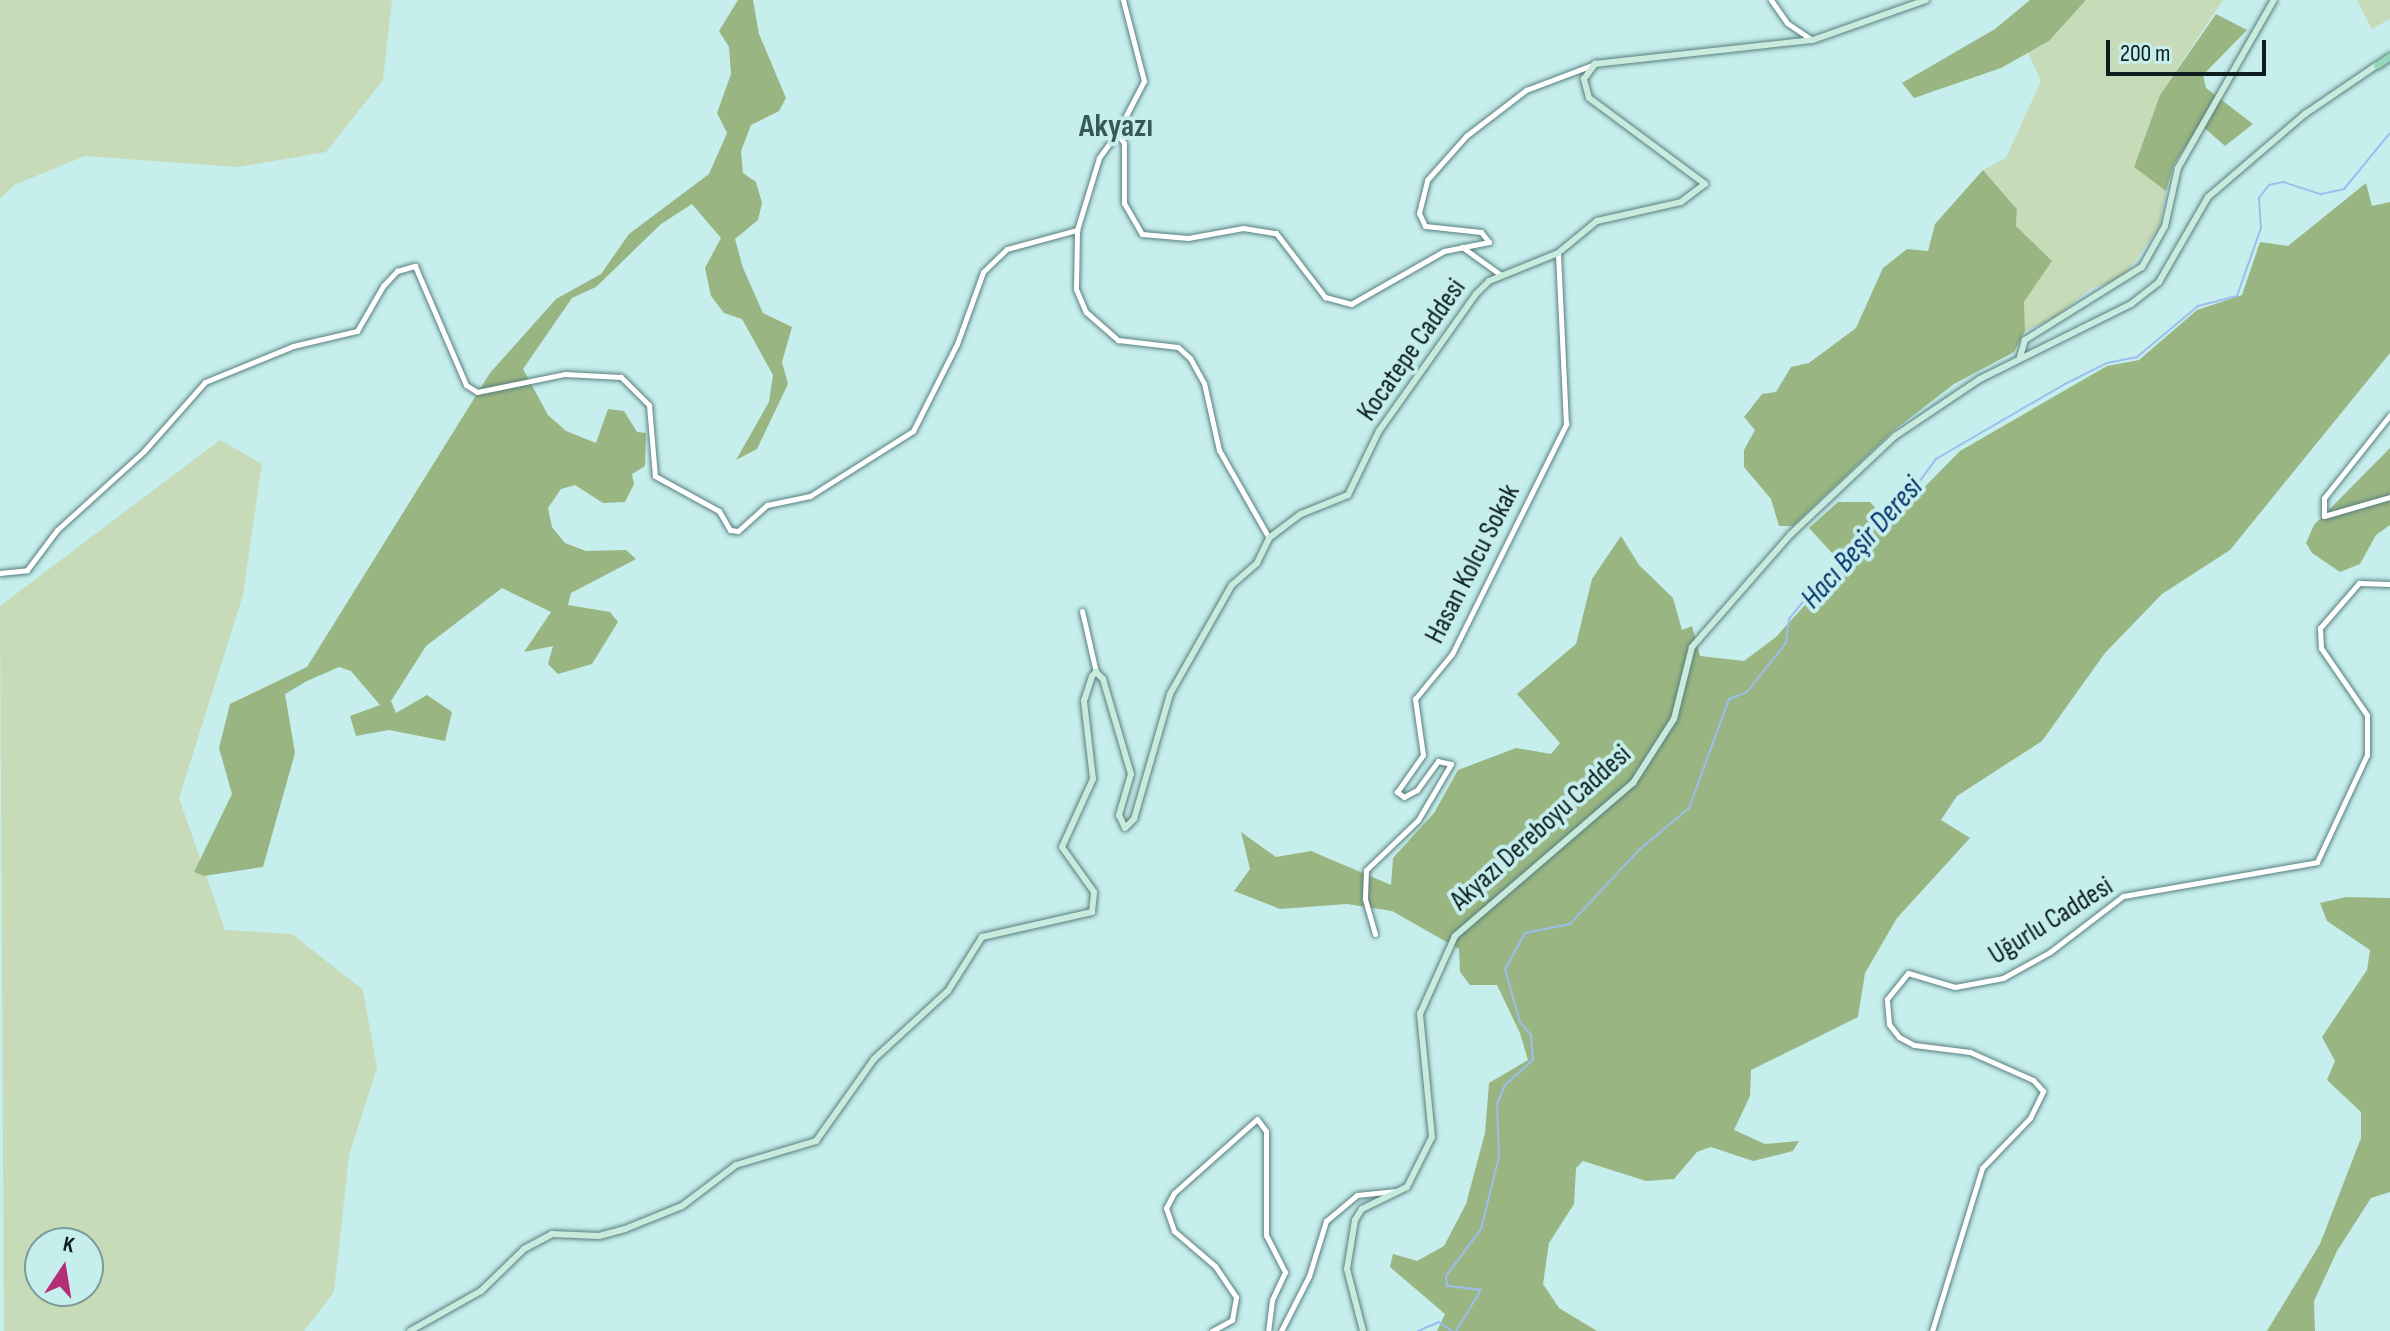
<!DOCTYPE html>
<html>
<head>
<meta charset="utf-8">
<style>
  body { margin:0 }
  #map { position:relative; width:2390px; height:1331px; overflow:hidden; background:#c5eeed; font-family:"Sofia Sans Condensed",sans-serif }
  div>[style] { position:absolute }
  .green>* { inset:0; background:#c8dbb8 }
  .forest>* { inset:0; background:#99b682 }
  .stream>* { height:2px; margin:-1px; padding:0 1px; transform-origin:1px; border-radius:1px; background:#9cbeee }
  .roads { filter:drop-shadow(0 0 2px #597f7e) drop-shadow(0 0 2px #597f7e) }
  .tertiary>* { height:5px; margin:-2.5px; padding:0 2.5px; transform-origin:2.5px; border-radius:2.5px; background:#fff }
  .secondary>* { height:6px; margin:-3px; padding:0 3px; transform-origin:3px; border-radius:3px; background:#c9ebdd }
  .primary>* { height:7px; margin:-3.5px; padding:0 3.5px; transform-origin:3.5px; border-radius:3.5px; background:#94d7bb }
  span { translate:-50% -50%; white-space:nowrap; text-align:center; line-height:1.15; -webkit-text-stroke:8px #c5eeed; paint-order:stroke }
  .street-label { font-size:28px; color:#0e1d1d }
  .water-label { font-size:30px; color:#07326b; font-style:italic }
  .quarter-label { font-size:32px; color:#345959; font-weight:700 }
  .north { position:absolute; left:24px; top:1227px; width:80px; height:80px; box-sizing:border-box; background:#c5eeed; border:2px solid #7c9a9a; border-radius:50%; rotate:12deg; font-size:22px; font-weight:700; line-height:32px; text-align:center; color:#0e1d1d }
  .north::after { content:''; display:block; margin:auto; width:28px; height:36px; background:#b22e75; clip-path:polygon(50% 0,100% 100%,50% 72%,0 100%) }
  .scale { position:absolute; left:2106px; top:40px; width:160px; height:36px; box-sizing:border-box; border:4px solid #0e1d1d; border-top:0; padding-left:10px; font-size:24px; line-height:28px; white-space:nowrap; color:#0e1d1d; -webkit-text-stroke:6px #c5eeed; paint-order:stroke }
</style>
</head>
<body>
<div id="map">
  <div class="green">
    <div style="clip-path:polygon(0 0,392px 0,383px 80px,326px 152px,237px 167px,85px 156px,14px 185px,0 199px)"></div>
    <div style="clip-path:polygon(2086px 0,2223px 0,2160px 95px,2134px 166px,2166px 191px,2159px 228px,2123px 277px,2090px 289px,2056px 317px,2025px 331px,2024px 302px,2052px 261px,2016px 226px,2017px 208px,1983px 170px,2006px 158px,2041px 81px,2028px 53px,2049px 41px)"></div>
    <div style="clip-path:polygon(2357px 0,2390px 0,2390px 19px,2372px 29px)"></div>
    <div style="clip-path:polygon(evenodd,220px 440px,262px 464px,243px 595px,179px 798px,225px 930px,292px 934px,363px 990px,377px 1068px,349px 1155px,334px 1292px,304px 1331px,4px 1331px,0 606px,220px 440px,40px 1243px,88px 1243px,88px 1291px,40px 1291px,40px 1243px)"></div>
  </div>
  <div class="forest">
    <div style="clip-path:polygon(738px 0,753px 0,759px 34px,786px 98px,779px 111px,751px 125px,741px 151px,743px 173px,756px 182px,762px 203px,758px 220px,735px 239px,743px 268px,763px 313px,792px 327px,782px 362px,788px 384px,757px 449px,736px 460px,769px 402px,773px 375px,742px 319px,724px 313px,711px 296px,705px 268px,721px 238px,692px 204px,661px 224px,596px 287px,572px 298px,523px 369px,548px 415px,566px 431px,596px 443px,608px 409px,624px 411px,637px 432px,646px 433px,645px 466px,632px 474px,634px 484px,625px 502px,603px 503px,575px 485px,561px 489px,548px 508px,552px 527px,565px 543px,586px 551px,626px 550px,636px 559px,571px 593px,568px 605px,610px 612px,618px 622px,592px 664px,558px 674px,548px 664px,553px 646px,524px 652px,551px 612px,502px 588px,426px 646px,391px 701px,396px 713px,427px 695px,452px 712px,445px 741px,389px 730px,356px 736px,350px 716px,380px 705px,351px 671px,339px 667px,307px 681px,285px 694px,295px 753px,263px 867px,204px 876px,194px 872px,232px 794px,219px 748px,230px 704px,307px 667px,490px 373px,556px 299px,601px 274px,629px 234px,709px 174px,727px 133px,717px 113px,731px 74px,729px 47px,719px 31px)"></div>
    <div style="clip-path:polygon(2030px 0,2086px 0,2049px 41px,2001px 68px,1914px 98px,1902px 83px,1995px 29px)"></div>
    <div style="clip-path:polygon(2216px 14px,2247px 30px,2203px 75px,2206px 88px,2253px 124px,2225px 146px,2200px 124px,2174px 164px,2166px 191px,2134px 167px,2160px 95px)"></div>
    <div style="clip-path:polygon(1983px 170px,2017px 209px,2016px 226px,2052px 261px,2024px 302px,2025px 331px,2014px 352px,1954px 384px,1893px 431px,1793px 526px,1779px 526px,1771px 499px,1744px 467px,1744px 450px,1755px 430px,1744px 417px,1762px 394px,1776px 392px,1791px 367px,1809px 363px,1856px 328px,1883px 268px,1907px 249px,1928px 251px,1935px 224px)"></div>
    <div style="clip-path:polygon(2366px 183px,2372px 206px,2390px 202px,2390px 353px,2230px 550px,2162px 594px,2105px 653px,2042px 741px,1957px 796px,1941px 820px,1970px 838px,1897px 918px,1865px 973px,1858px 1017px,1751px 1070px,1750px 1096px,1734px 1130px,1765px 1144px,1799px 1141px,1793px 1151px,1753px 1161px,1711px 1147px,1697px 1152px,1674px 1179px,1646px 1181px,1583px 1161px,1576px 1168px,1574px 1204px,1549px 1243px,1543px 1284px,1559px 1308px,1597px 1331px,1437px 1331px,1445px 1314px,1390px 1267px,1393px 1254px,1417px 1261px,1444px 1246px,1466px 1204px,1485px 1133px,1489px 1083px,1528px 1060px,1520px 1033px,1497px 985px,1470px 985px,1460px 972px,1459px 949px,1392px 911px,1347px 904px,1280px 909px,1234px 891px,1250px 869px,1241px 832px,1276px 857px,1311px 851px,1391px 885px,1393px 858px,1434px 813px,1458px 770px,1516px 748px,1551px 754px,1560px 743px,1517px 694px,1576px 644px,1592px 579px,1621px 536px,1639px 565px,1673px 598px,1682px 630px,1692px 626px,1700px 656px,1744px 661px,1776px 637px,1842px 564px,1809px 528px,1838px 502px,1870px 502px,1885px 519px,1897px 515px,1960px 451px,2107px 366px,2139px 360px,2197px 310px,2242px 295px,2260px 242px,2288px 246px)"></div>
    <div style="clip-path:polygon(2390px 448px,2390px 525px,2376px 535px,2360px 564px,2340px 572px,2312px 553px,2306px 543px,2314px 525px)"></div>
    <div style="clip-path:polygon(2346px 897px,2390px 898px,2390px 1192px,2371px 1198px,2337px 1251px,2314px 1301px,2315px 1331px,2267px 1331px,2320px 1244px,2361px 1138px,2361px 1112px,2327px 1080px,2335px 1061px,2322px 1037px,2367px 970px,2370px 950px,2327px 921px,2320px 903px)"></div>
  </div>
  <div class="stream">
    <div style="left:1418px;top:1331px;width:23px;rotate:-23deg"></div>
    <div style="left:1439px;top:1322px;width:16px;rotate:35deg"></div>
    <div style="left:1456px;top:1331px;width:48px;rotate:-58.6deg"></div>
    <div style="left:1481px;top:1290px;width:34px;rotate:-173deg"></div>
    <div style="left:1447px;top:1286px;width:10px;rotate:-96deg"></div>
    <div style="left:1446px;top:1276px;width:59px;rotate:-53.3deg"></div>
    <div style="left:1481px;top:1229px;width:75px;rotate:-76.1deg"></div>
    <div style="left:1499px;top:1156px;width:52px;rotate:-92.2deg"></div>
    <div style="left:1497px;top:1104px;width:21px;rotate:-67deg"></div>
    <div style="left:1505px;top:1085px;width:38px;rotate:-42deg"></div>
    <div style="left:1533px;top:1060px;width:25px;rotate:-95deg"></div>
    <div style="left:1531px;top:1035px;width:17px;rotate:-130deg"></div>
    <div style="left:1520px;top:1022px;width:55px;rotate:-105.8deg"></div>
    <div style="left:1505px;top:969px;width:41px;rotate:-60.9deg"></div>
    <div style="left:1525px;top:933px;width:46px;rotate:-11.3deg"></div>
    <div style="left:1570px;top:924px;width:101px;rotate:-47deg"></div>
    <div style="left:1639px;top:850px;width:65px;rotate:-40deg"></div>
    <div style="left:1689px;top:808px;width:116px;rotate:-69.8deg"></div>
    <div style="left:1729px;top:699px;width:19px;rotate:-21deg"></div>
    <div style="left:1747px;top:692px;width:63px;rotate:-51.5deg"></div>
    <div style="left:1786px;top:643px;width:24px;rotate:-83deg"></div>
    <div style="left:1789px;top:619px;width:32px;rotate:-51deg"></div>
    <div style="left:1809px;top:594px;width:11px;rotate:-15deg"></div>
    <div style="left:1820px;top:591px;width:85px;rotate:-51.2deg"></div>
    <div style="left:1873px;top:525px;width:27px;rotate:-28deg"></div>
    <div style="left:1897px;top:512px;width:66px;rotate:-53.7deg"></div>
    <div style="left:1936px;top:459px;width:149px;rotate:-30.2deg"></div>
    <div style="left:2065px;top:384px;width:47px;rotate:-26.6deg"></div>
    <div style="left:2107px;top:363px;width:31px;rotate:-11deg"></div>
    <div style="left:2137px;top:357px;width:80px;rotate:-39.9deg"></div>
    <div style="left:2198px;top:306px;width:40px;rotate:-14.4deg"></div>
    <div style="left:2237px;top:296px;width:72px;rotate:-70.6deg"></div>
    <div style="left:2261px;top:228px;width:30px;rotate:-94deg"></div>
    <div style="left:2259px;top:198px;width:16px;rotate:-52deg"></div>
    <div style="left:2269px;top:185px;width:14px;rotate:-12deg"></div>
    <div style="left:2283px;top:182px;width:40px;rotate:18deg"></div>
    <div style="left:2321px;top:194px;width:24px;rotate:-12deg"></div>
    <div style="left:2344px;top:189px;width:72px;rotate:-50.6deg"></div>
  </div>
  <div class="roads">
    <div class="tertiary">
      <div style="left:1771px;top:0;width:28px;rotate:55deg"></div>
      <div style="left:1787px;top:23px;width:30px;rotate:34deg"></div>
      <div style="left:1117px;top:133px;width:12px;rotate:55deg"></div>
      <div style="left:1124px;top:143px;width:60px;rotate:90deg"></div>
      <div style="left:1124px;top:203px;width:36px;rotate:60deg"></div>
      <div style="left:1142px;top:234px;width:46px;rotate:5deg"></div>
      <div style="left:1188px;top:238px;width:56px;rotate:-10.3deg"></div>
      <div style="left:1243px;top:228px;width:33px;rotate:9deg"></div>
      <div style="left:1276px;top:233px;width:81px;rotate:52.6deg"></div>
      <div style="left:1325px;top:297px;width:27px;rotate:15deg"></div>
      <div style="left:1351px;top:304px;width:107px;rotate:-29.7deg"></div>
      <div style="left:1444px;top:251px;width:46px;rotate:-11.3deg"></div>
      <div style="left:1489px;top:242px;width:13px;rotate:-129deg"></div>
      <div style="left:1481px;top:232px;width:56px;rotate:-173.9deg"></div>
      <div style="left:1425px;top:226px;width:14px;rotate:-115deg"></div>
      <div style="left:1419px;top:213px;width:34px;rotate:-76deg"></div>
      <div style="left:1427px;top:180px;width:59px;rotate:-48.4deg"></div>
      <div style="left:1466px;top:136px;width:76px;rotate:-37.5deg"></div>
      <div style="left:1526px;top:90px;width:74px;rotate:-20.6deg"></div>
      <div style="left:1117px;top:133px;width:31px;rotate:126deg"></div>
      <div style="left:1099px;top:158px;width:75px;rotate:107deg"></div>
      <div style="left:1077px;top:230px;width:59px;rotate:91deg"></div>
      <div style="left:1076px;top:289px;width:25px;rotate:67deg"></div>
      <div style="left:1086px;top:312px;width:43px;rotate:41.2deg"></div>
      <div style="left:1118px;top:340px;width:60px;rotate:6.7deg"></div>
      <div style="left:1178px;top:347px;width:16px;rotate:43deg"></div>
      <div style="left:1190px;top:358px;width:29px;rotate:61deg"></div>
      <div style="left:1204px;top:383px;width:69px;rotate:77.4deg"></div>
      <div style="left:1219px;top:450px;width:101px;rotate:60.4deg"></div>
      <div style="left:1117px;top:133px;width:59px;rotate:-62.6deg"></div>
      <div style="left:1144px;top:81px;width:84px;rotate:-104.5deg"></div>
      <div style="left:1462px;top:247px;width:48px;rotate:35.7deg"></div>
      <div style="left:2390px;top:415px;width:106px;rotate:128.5deg"></div>
      <div style="left:2324px;top:498px;width:18px;rotate:90deg"></div>
      <div style="left:2324px;top:516px;width:69px;rotate:-16.1deg"></div>
      <div style="left:0;top:573px;width:27px;rotate:-6deg"></div>
      <div style="left:27px;top:570px;width:50px;rotate:-53.1deg"></div>
      <div style="left:57px;top:530px;width:118px;rotate:-42.2deg"></div>
      <div style="left:144px;top:451px;width:92px;rotate:-48.5deg"></div>
      <div style="left:205px;top:382px;width:95px;rotate:-22.2deg"></div>
      <div style="left:293px;top:346px;width:66px;rotate:-13.2deg"></div>
      <div style="left:357px;top:331px;width:52px;rotate:-60deg"></div>
      <div style="left:383px;top:286px;width:21px;rotate:-47deg"></div>
      <div style="left:397px;top:271px;width:19px;rotate:-16deg"></div>
      <div style="left:415px;top:266px;width:129px;rotate:66.8deg"></div>
      <div style="left:466px;top:385px;width:13px;rotate:32deg"></div>
      <div style="left:477px;top:392px;width:90px;rotate:-11.6deg"></div>
      <div style="left:565px;top:374px;width:56px;rotate:3.1deg"></div>
      <div style="left:621px;top:377px;width:40px;rotate:45deg"></div>
      <div style="left:649px;top:405px;width:71px;rotate:85.2deg"></div>
      <div style="left:655px;top:476px;width:73px;rotate:28.7deg"></div>
      <div style="left:719px;top:511px;width:22px;rotate:60deg"></div>
      <div style="left:730px;top:530px;width:8px;rotate:7deg"></div>
      <div style="left:738px;top:531px;width:39px;rotate:-42deg"></div>
      <div style="left:767px;top:505px;width:44px;rotate:-11.8deg"></div>
      <div style="left:810px;top:496px;width:122px;rotate:-32.3deg"></div>
      <div style="left:913px;top:431px;width:97px;rotate:-63.2deg"></div>
      <div style="left:957px;top:344px;width:77px;rotate:-70.1deg"></div>
      <div style="left:983px;top:272px;width:33px;rotate:-44deg"></div>
      <div style="left:1007px;top:249px;width:73px;rotate:-15.2deg"></div>
      <div style="left:1082px;top:611px;width:63px;rotate:77.1deg"></div>
      <div style="left:1375px;top:934px;width:37px;rotate:-106deg"></div>
      <div style="left:1365px;top:898px;width:28px;rotate:-88deg"></div>
      <div style="left:1366px;top:870px;width:72px;rotate:-43.9deg"></div>
      <div style="left:1418px;top:820px;width:65px;rotate:-59.5deg"></div>
      <div style="left:1451px;top:764px;width:13px;rotate:-167deg"></div>
      <div style="left:1438px;top:761px;width:36px;rotate:126deg"></div>
      <div style="left:1417px;top:790px;width:15px;rotate:152deg"></div>
      <div style="left:1404px;top:797px;width:9px;rotate:-144deg"></div>
      <div style="left:1397px;top:792px;width:45px;rotate:-54.9deg"></div>
      <div style="left:1423px;top:755px;width:57px;rotate:-98.1deg"></div>
      <div style="left:1415px;top:699px;width:58px;rotate:-50.6deg"></div>
      <div style="left:1452px;top:654px;width:257px;rotate:-63.6deg"></div>
      <div style="left:1566px;top:424px;width:171px;rotate:-92.7deg"></div>
      <div style="left:1212px;top:1331px;width:23px;rotate:-29deg"></div>
      <div style="left:1232px;top:1320px;width:23px;rotate:-80deg"></div>
      <div style="left:1236px;top:1297px;width:37px;rotate:-124deg"></div>
      <div style="left:1215px;top:1266px;width:54px;rotate:-139.5deg"></div>
      <div style="left:1174px;top:1231px;width:24px;rotate:-109deg"></div>
      <div style="left:1166px;top:1208px;width:17px;rotate:-62deg"></div>
      <div style="left:1174px;top:1193px;width:111px;rotate:-41.7deg"></div>
      <div style="left:1257px;top:1119px;width:15px;rotate:53deg"></div>
      <div style="left:1266px;top:1131px;width:104px;rotate:90deg"></div>
      <div style="left:1266px;top:1235px;width:42px;rotate:62.8deg"></div>
      <div style="left:1285px;top:1272px;width:31px;rotate:115deg"></div>
      <div style="left:1272px;top:1300px;width:31px;rotate:97deg"></div>
      <div style="left:1281px;top:1331px;width:62px;rotate:-63deg"></div>
      <div style="left:1309px;top:1276px;width:58px;rotate:-72.8deg"></div>
      <div style="left:1326px;top:1221px;width:40px;rotate:-40deg"></div>
      <div style="left:1357px;top:1195px;width:37px;rotate:-6deg"></div>
      <div style="left:1932px;top:1331px;width:170px;rotate:-72.9deg"></div>
      <div style="left:1982px;top:1168px;width:69px;rotate:-46.2deg"></div>
      <div style="left:2030px;top:1118px;width:30px;rotate:-64deg"></div>
      <div style="left:2043px;top:1091px;width:15px;rotate:-132deg"></div>
      <div style="left:2033px;top:1080px;width:69px;rotate:-156deg"></div>
      <div style="left:1970px;top:1052px;width:56px;rotate:-172.9deg"></div>
      <div style="left:1914px;top:1045px;width:17px;rotate:-152deg"></div>
      <div style="left:1899px;top:1037px;width:16px;rotate:-128deg"></div>
      <div style="left:1889px;top:1024px;width:25px;rotate:-95deg"></div>
      <div style="left:1887px;top:999px;width:33px;rotate:-51deg"></div>
      <div style="left:1908px;top:973px;width:49px;rotate:16.6deg"></div>
      <div style="left:1955px;top:987px;width:49px;rotate:-10.6deg"></div>
      <div style="left:2003px;top:978px;width:54px;rotate:-29deg"></div>
      <div style="left:2050px;top:952px;width:92px;rotate:-37.5deg"></div>
      <div style="left:2123px;top:896px;width:197px;rotate:-9.9deg"></div>
      <div style="left:2317px;top:862px;width:118px;rotate:-65deg"></div>
      <div style="left:2367px;top:755px;width:40px;rotate:-90deg"></div>
      <div style="left:2367px;top:715px;width:81px;rotate:-124.5deg"></div>
      <div style="left:2321px;top:648px;width:20px;rotate:-93deg"></div>
      <div style="left:2320px;top:628px;width:60px;rotate:-49.1deg"></div>
      <div style="left:2359px;top:583px;width:31px;rotate:2deg"></div>
    </div>
    <div class="secondary">
      <div style="left:2020px;top:357px;width:18px;rotate:-74deg"></div>
      <div style="left:2025px;top:340px;width:138px;rotate:-32deg"></div>
      <div style="left:2142px;top:267px;width:47px;rotate:-60.7deg"></div>
      <div style="left:2165px;top:226px;width:59px;rotate:-77.4deg"></div>
      <div style="left:2178px;top:168px;width:193px;rotate:-60.3deg"></div>
      <div style="left:410px;top:1331px;width:81px;rotate:-29.4deg"></div>
      <div style="left:481px;top:1291px;width:60px;rotate:-44.3deg"></div>
      <div style="left:524px;top:1249px;width:32px;rotate:-28deg"></div>
      <div style="left:552px;top:1234px;width:47px;rotate:2.4deg"></div>
      <div style="left:599px;top:1236px;width:27px;rotate:-15deg"></div>
      <div style="left:625px;top:1229px;width:61px;rotate:-22deg"></div>
      <div style="left:682px;top:1206px;width:68px;rotate:-37.2deg"></div>
      <div style="left:736px;top:1165px;width:84px;rotate:-16.7deg"></div>
      <div style="left:816px;top:1141px;width:100px;rotate:-54.7deg"></div>
      <div style="left:874px;top:1059px;width:100px;rotate:-42.6deg"></div>
      <div style="left:948px;top:991px;width:64px;rotate:-57.8deg"></div>
      <div style="left:982px;top:937px;width:113px;rotate:-12.8deg"></div>
      <div style="left:1092px;top:912px;width:20px;rotate:-84deg"></div>
      <div style="left:1094px;top:892px;width:55px;rotate:-125.4deg"></div>
      <div style="left:1062px;top:847px;width:75px;rotate:-65.5deg"></div>
      <div style="left:1093px;top:779px;width:79px;rotate:-96.6deg"></div>
      <div style="left:1084px;top:701px;width:26px;rotate:-72deg"></div>
      <div style="left:1092px;top:676px;width:6px;rotate:-45deg"></div>
      <div style="left:1096px;top:672px;width:10px;rotate:45deg"></div>
      <div style="left:1103px;top:679px;width:99px;rotate:73.6deg"></div>
      <div style="left:1131px;top:774px;width:43px;rotate:106.3deg"></div>
      <div style="left:1119px;top:815px;width:14px;rotate:65deg"></div>
      <div style="left:1125px;top:828px;width:13px;rotate:-45deg"></div>
      <div style="left:1134px;top:819px;width:130px;rotate:-73.9deg"></div>
      <div style="left:1170px;top:694px;width:125px;rotate:-60.4deg"></div>
      <div style="left:1232px;top:585px;width:33px;rotate:-41deg"></div>
      <div style="left:1257px;top:563px;width:28px;rotate:-64deg"></div>
      <div style="left:1269px;top:538px;width:40px;rotate:-37deg"></div>
      <div style="left:1301px;top:514px;width:51px;rotate:-22deg"></div>
      <div style="left:1348px;top:495px;width:71px;rotate:-64.2deg"></div>
      <div style="left:1379px;top:431px;width:168px;rotate:-54.7deg"></div>
      <div style="left:1476px;top:294px;width:18px;rotate:-45deg"></div>
      <div style="left:1489px;top:281px;width:74px;rotate:-22.1deg"></div>
      <div style="left:1558px;top:253px;width:50px;rotate:-39.4deg"></div>
      <div style="left:1597px;top:221px;width:86px;rotate:-12.7deg"></div>
      <div style="left:1681px;top:202px;width:30px;rotate:-37deg"></div>
      <div style="left:1705px;top:184px;width:144px;rotate:-143.4deg"></div>
      <div style="left:1589px;top:98px;width:20px;rotate:-105deg"></div>
      <div style="left:1584px;top:79px;width:19px;rotate:-54deg"></div>
      <div style="left:1595px;top:64px;width:219px;rotate:-6.3deg"></div>
      <div style="left:1813px;top:40px;width:120px;rotate:-19.5deg"></div>
      <div style="left:1363px;top:1331px;width:64px;rotate:-104.5deg"></div>
      <div style="left:1347px;top:1269px;width:50px;rotate:-80.7deg"></div>
      <div style="left:1355px;top:1220px;width:13px;rotate:-58deg"></div>
      <div style="left:1362px;top:1209px;width:50px;rotate:-26.1deg"></div>
      <div style="left:1407px;top:1187px;width:56px;rotate:-63.4deg"></div>
      <div style="left:1432px;top:1137px;width:124px;rotate:-95.6deg"></div>
      <div style="left:1420px;top:1014px;width:85px;rotate:-65.8deg"></div>
      <div style="left:1455px;top:936px;width:235px;rotate:-40.7deg"></div>
      <div style="left:1633px;top:783px;width:76px;rotate:-57.4deg"></div>
      <div style="left:1674px;top:719px;width:74px;rotate:-76deg"></div>
      <div style="left:1692px;top:647px;width:150px;rotate:-48.8deg"></div>
      <div style="left:1791px;top:534px;width:143px;rotate:-43.3deg"></div>
      <div style="left:1895px;top:436px;width:102px;rotate:-33.8deg"></div>
      <div style="left:1980px;top:379px;width:169px;rotate:-26.4deg"></div>
      <div style="left:2131px;top:304px;width:36px;rotate:-38deg"></div>
      <div style="left:2159px;top:282px;width:98px;rotate:-60deg"></div>
      <div style="left:2208px;top:197px;width:128px;rotate:-40.6deg"></div>
      <div style="left:2305px;top:114px;width:87px;rotate:-34.2deg"></div>
    </div>
    <div class="primary">
      <div style="left:2377px;top:65px;width:16px;rotate:-35deg"></div>
    </div>
  </div>
  <div class="street-label">
    <span style="left:1412px;top:350px;rotate:-55deg">Kocatepe Caddesi</span>
    <span style="left:1473px;top:564px;rotate:-63deg">Hasan Kolcu Sokak</span>
    <span style="left:1541px;top:828px;rotate:-42deg">Akyazı Dereboyu Caddesi</span>
    <span style="left:2051px;top:921px;rotate:-32deg">Uğurlu Caddesi</span>
  </div>
  <div class="water-label">
    <span style="left:1862px;top:543px;rotate:-48deg">Hacı Beşir Deresi</span>
  </div>
  <div class="quarter-label">
    <span style="left:1116px;top:127px">Akyazı</span>
  </div>
  <div class="north">K</div>
  <div class="scale">200 m</div>
</div>
</body>
</html>
